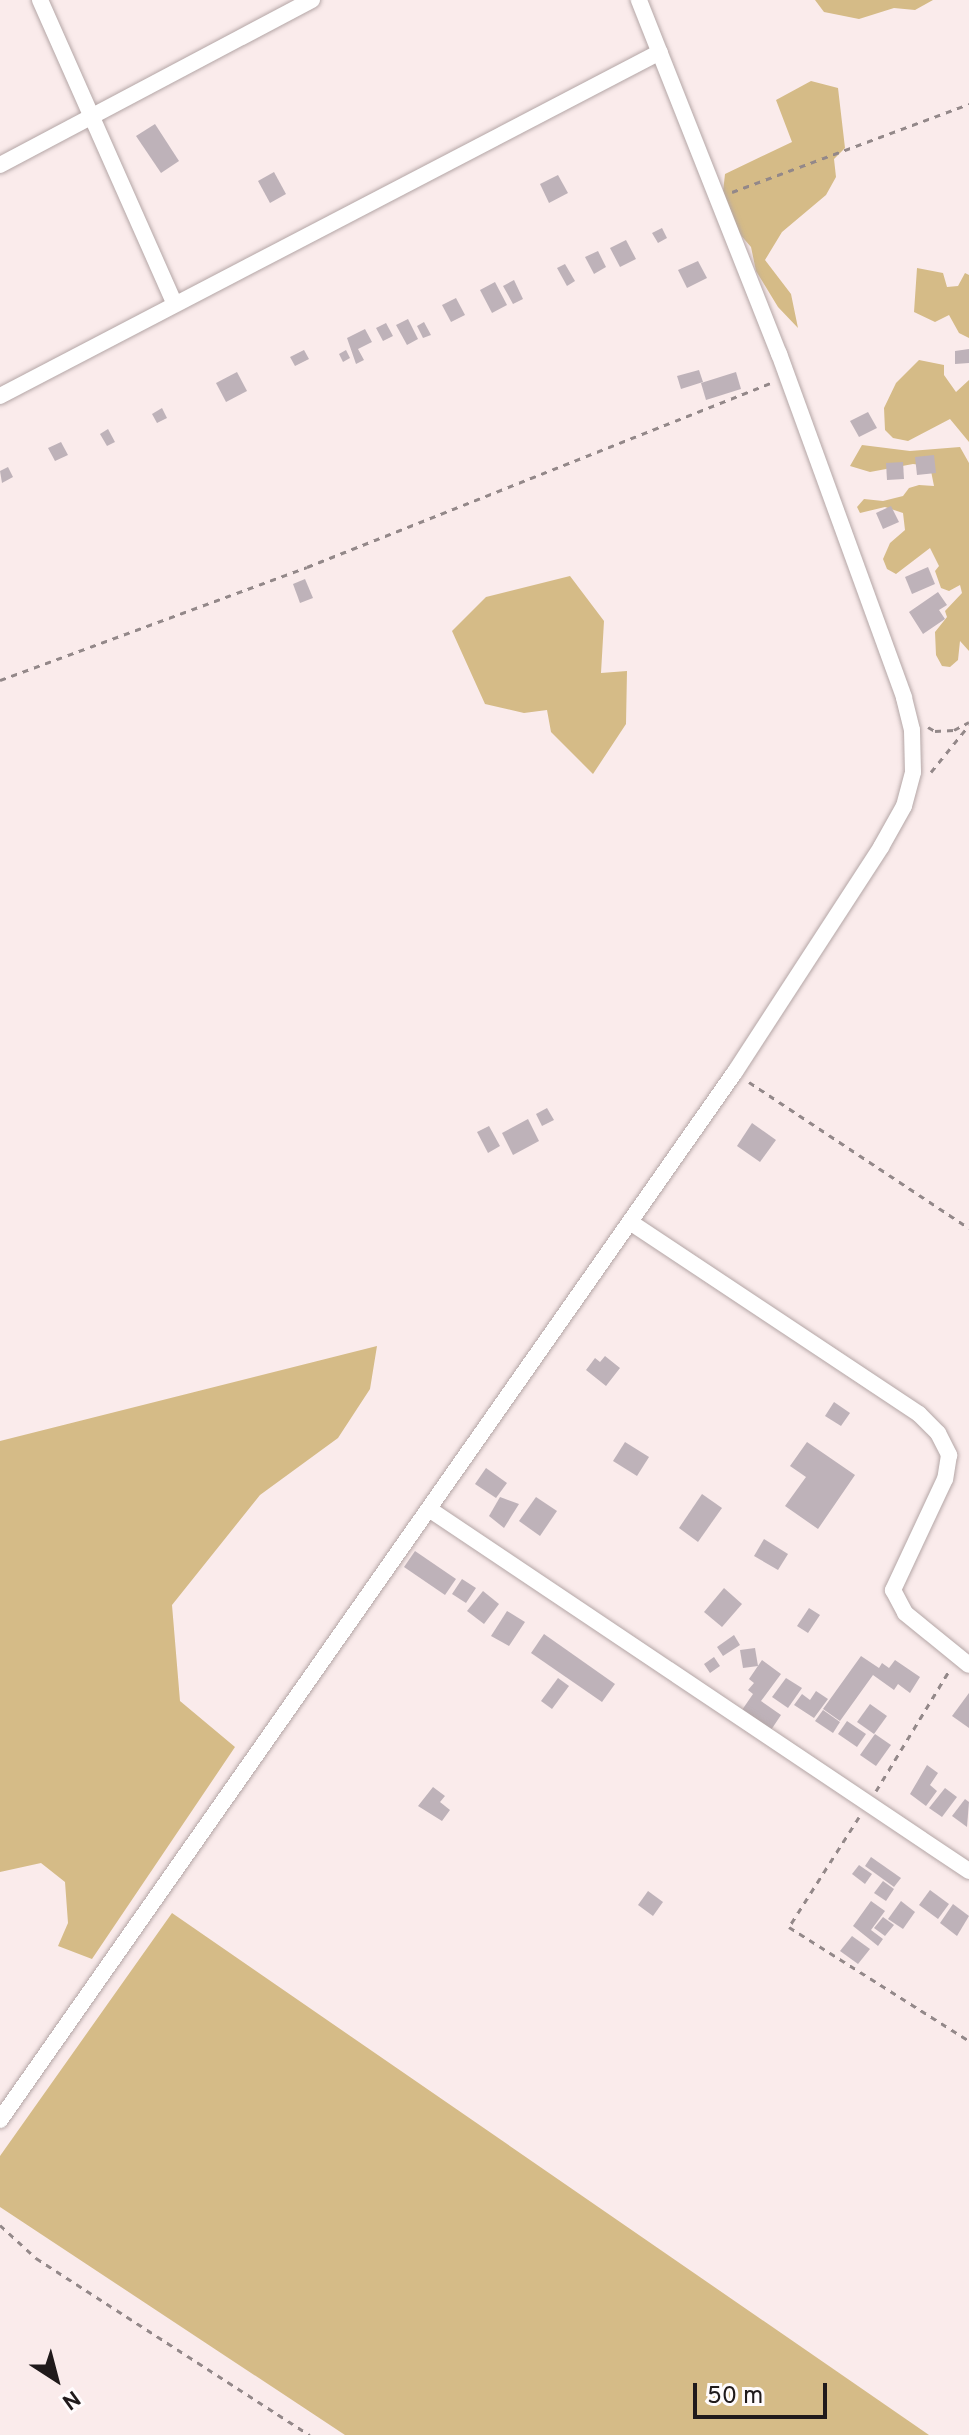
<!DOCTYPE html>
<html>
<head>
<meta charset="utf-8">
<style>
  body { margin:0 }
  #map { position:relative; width:969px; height:2435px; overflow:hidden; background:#faebeb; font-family:Overpass,sans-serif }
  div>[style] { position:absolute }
  .forest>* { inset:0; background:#d5bb87 }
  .building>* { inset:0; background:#beb2b9 }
  .path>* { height:3px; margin-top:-1.5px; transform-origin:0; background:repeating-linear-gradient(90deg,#938889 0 6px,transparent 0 12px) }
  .roads { filter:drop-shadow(0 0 2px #b4a6a6) drop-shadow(0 0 2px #b4a6a6) }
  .street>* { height:16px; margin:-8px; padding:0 8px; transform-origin:8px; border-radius:8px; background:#fff }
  span { translate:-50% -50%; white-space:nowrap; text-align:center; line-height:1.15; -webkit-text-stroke:7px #fffbfc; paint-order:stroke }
  .north { position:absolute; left:16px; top:2339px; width:80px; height:80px; -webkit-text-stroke:6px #fffbfc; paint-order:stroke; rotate:144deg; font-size:22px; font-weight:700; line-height:32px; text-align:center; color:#201a1b }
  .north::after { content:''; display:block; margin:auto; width:28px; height:36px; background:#201a1b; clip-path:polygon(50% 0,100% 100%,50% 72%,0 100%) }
  .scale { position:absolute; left:693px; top:2383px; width:134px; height:36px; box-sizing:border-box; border:4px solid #201a1b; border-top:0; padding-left:10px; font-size:24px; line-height:28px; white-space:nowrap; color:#201a1b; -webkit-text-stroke:6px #fffbfc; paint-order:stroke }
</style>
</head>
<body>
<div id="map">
  <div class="forest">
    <div style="clip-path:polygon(815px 0,933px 0,915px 10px,894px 8px,859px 19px,824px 12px)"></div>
    <div style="clip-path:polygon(811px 81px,838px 88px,845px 148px,834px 159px,836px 177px,826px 195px,782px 232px,765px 260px,791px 294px,798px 328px,778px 307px,756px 271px,751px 247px,738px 232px,723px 192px,725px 174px,792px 142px,776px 100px)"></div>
    <div style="clip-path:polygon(917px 268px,943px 273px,947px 287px,958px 286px,965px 273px,969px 275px,969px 338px,959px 333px,949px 315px,935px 322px,914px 312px)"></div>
    <div style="clip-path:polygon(919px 360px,944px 365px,944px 375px,956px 392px,969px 380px,969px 442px,950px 419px,908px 441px,893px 438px,885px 430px,884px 408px,896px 383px)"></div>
    <div style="clip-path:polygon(862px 445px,910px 451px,960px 447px,969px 463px,969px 651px,960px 641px,958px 660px,950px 667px,942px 666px,936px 655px,935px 632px,947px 617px,945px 611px,962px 593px,960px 585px,949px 591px,941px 588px,935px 571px,939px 566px,930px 548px,896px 574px,887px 569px,883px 559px,890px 543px,905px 530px,903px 513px,885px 507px,860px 513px,857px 507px,864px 499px,883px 501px,903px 496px,909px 488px,919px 485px,934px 486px,930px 466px,913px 464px,870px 472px,850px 466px)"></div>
    <div style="clip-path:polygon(570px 576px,604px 621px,601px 673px,627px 671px,626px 724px,593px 774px,551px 732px,547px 710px,524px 713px,485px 704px,452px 631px,486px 597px)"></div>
    <div style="clip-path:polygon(377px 1346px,370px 1389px,338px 1438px,260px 1495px,172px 1605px,180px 1701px,235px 1747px,92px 1959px,58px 1946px,68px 1923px,65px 1882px,41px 1863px,0 1872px,0 1441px)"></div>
    <div style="clip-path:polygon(172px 1913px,256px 1971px,929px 2435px,345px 2435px,0 2207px,0 2156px)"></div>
  </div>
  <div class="building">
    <div style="clip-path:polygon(155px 124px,179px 161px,161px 173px,136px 136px)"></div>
    <div style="clip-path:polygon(274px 172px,286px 194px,270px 203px,258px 181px)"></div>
    <div style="clip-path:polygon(558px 175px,568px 193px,549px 203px,540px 184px)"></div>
    <div style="clip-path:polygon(662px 228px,667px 238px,658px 243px,652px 233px)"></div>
    <div style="clip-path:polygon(626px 240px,636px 259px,620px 267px,610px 248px)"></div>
    <div style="clip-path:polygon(598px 251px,606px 267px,594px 274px,585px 257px)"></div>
    <div style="clip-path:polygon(698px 261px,707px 278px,687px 288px,678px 270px)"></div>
    <div style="clip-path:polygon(565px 264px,575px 281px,567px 286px,557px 268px)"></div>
    <div style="clip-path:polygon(514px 280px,523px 299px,513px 304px,503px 286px)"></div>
    <div style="clip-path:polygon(495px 282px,507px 305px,492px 313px,480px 290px)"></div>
    <div style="clip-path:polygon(456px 298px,465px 315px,451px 322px,442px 305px)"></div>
    <div style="clip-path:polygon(408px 319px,418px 339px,407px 345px,396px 325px)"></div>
    <div style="clip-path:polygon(424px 322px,431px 335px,423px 338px,417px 326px)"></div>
    <div style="clip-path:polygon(386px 323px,393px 336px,383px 341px,376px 328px)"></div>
    <div style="clip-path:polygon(365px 329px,372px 342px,358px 349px,364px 360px,356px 364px,347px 338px)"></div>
    <div style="clip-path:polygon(969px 349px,969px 363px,955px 364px,955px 351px)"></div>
    <div style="clip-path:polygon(304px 350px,309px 359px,295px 366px,290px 357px)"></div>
    <div style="clip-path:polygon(346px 350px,350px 358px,343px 362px,339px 354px)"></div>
    <div style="clip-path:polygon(699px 370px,703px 382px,681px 389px,677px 376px)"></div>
    <div style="clip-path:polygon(237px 372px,247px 391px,226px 402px,216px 383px)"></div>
    <div style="clip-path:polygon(736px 372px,741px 389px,706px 400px,701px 383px)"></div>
    <div style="clip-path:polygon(162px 408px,167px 418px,157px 423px,152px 414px)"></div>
    <div style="clip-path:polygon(868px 412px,877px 428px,859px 437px,850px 421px)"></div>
    <div style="clip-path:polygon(108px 429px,115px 442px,107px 446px,100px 434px)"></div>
    <div style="clip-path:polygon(61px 442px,68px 455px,55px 461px,48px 448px)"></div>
    <div style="clip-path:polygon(934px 455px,936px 473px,917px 475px,915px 457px)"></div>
    <div style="clip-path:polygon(903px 462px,904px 479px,887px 480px,886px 463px)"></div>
    <div style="clip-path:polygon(8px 467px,13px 477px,2px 483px,0 471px)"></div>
    <div style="clip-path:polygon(891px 506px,899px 522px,883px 529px,876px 513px)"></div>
    <div style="clip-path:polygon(928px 567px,935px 584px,912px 594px,905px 577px)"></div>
    <div style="clip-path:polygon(305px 579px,313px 598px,300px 603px,293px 584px)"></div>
    <div style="clip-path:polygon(938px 592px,947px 605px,939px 610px,945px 619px,923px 634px,909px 612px)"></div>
    <div style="clip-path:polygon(547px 1108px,554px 1120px,542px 1126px,536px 1114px)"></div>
    <div style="clip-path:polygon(528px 1119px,539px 1141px,513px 1155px,502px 1133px)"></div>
    <div style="clip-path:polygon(752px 1123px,776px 1140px,760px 1162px,737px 1146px)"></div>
    <div style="clip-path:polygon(489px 1126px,500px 1146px,488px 1153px,477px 1132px)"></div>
    <div style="clip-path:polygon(605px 1356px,620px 1368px,606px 1386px,586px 1370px,595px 1358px,600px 1362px)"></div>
    <div style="clip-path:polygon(834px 1402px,850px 1413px,841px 1426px,825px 1416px)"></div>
    <div style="clip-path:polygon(625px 1442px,649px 1457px,637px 1476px,613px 1461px)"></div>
    <div style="clip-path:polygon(807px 1442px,855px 1475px,818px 1529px,785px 1506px,806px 1477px,790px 1466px)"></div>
    <div style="clip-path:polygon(486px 1468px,507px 1483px,496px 1498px,475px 1484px)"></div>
    <div style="clip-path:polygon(702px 1494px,722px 1508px,698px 1542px,679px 1528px)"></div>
    <div style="clip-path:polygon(500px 1497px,519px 1504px,504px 1528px,489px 1516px)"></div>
    <div style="clip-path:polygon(536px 1497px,557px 1511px,540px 1536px,519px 1521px)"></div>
    <div style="clip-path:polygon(764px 1539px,788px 1554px,778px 1570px,754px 1556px)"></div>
    <div style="clip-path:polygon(415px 1551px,456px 1579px,445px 1595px,404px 1567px)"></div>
    <div style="clip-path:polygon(462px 1579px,476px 1588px,466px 1603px,452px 1594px)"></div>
    <div style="clip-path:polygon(724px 1588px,742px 1604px,722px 1627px,704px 1612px)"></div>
    <div style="clip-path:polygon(483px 1591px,499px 1604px,484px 1624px,467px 1611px)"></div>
    <div style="clip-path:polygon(809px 1608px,820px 1615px,808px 1633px,797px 1626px)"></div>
    <div style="clip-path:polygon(507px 1611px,525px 1622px,509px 1646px,491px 1636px)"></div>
    <div style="clip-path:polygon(544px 1634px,615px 1684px,602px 1702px,531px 1653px)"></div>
    <div style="clip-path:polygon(734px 1635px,740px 1645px,723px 1656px,717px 1647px)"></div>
    <div style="clip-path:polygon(755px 1648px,758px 1666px,743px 1668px,740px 1650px)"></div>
    <div style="clip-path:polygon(861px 1656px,879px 1668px,882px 1663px,889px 1668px,895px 1660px,920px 1677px,910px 1693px,898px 1684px,894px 1690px,873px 1675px,840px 1721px,823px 1709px)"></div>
    <div style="clip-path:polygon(714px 1657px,720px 1666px,710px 1673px,704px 1664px)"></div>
    <div style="clip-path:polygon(762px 1660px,781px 1674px,761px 1701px,781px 1715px,771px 1730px,742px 1710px,753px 1694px,748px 1690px,754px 1683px,749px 1679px)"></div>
    <div style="clip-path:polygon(558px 1678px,569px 1686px,552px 1709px,541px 1701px)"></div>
    <div style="clip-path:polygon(786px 1678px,802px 1688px,788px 1708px,772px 1697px)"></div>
    <div style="clip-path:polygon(816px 1691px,828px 1699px,814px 1718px,794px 1705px,802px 1694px,810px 1700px)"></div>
    <div style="clip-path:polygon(969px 1693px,969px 1728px,952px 1716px)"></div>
    <div style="clip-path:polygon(870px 1704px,887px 1716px,874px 1734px,857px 1722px)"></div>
    <div style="clip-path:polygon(823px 1710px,840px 1722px,833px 1733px,815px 1721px)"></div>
    <div style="clip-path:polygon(847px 1721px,866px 1734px,857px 1747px,838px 1734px)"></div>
    <div style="clip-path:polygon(875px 1734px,891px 1745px,876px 1766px,860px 1755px)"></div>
    <div style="clip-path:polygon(927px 1765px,938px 1773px,930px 1785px,937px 1791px,926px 1806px,910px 1794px)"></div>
    <div style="clip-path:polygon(433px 1787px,445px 1796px,440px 1802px,450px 1810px,442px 1821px,418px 1806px)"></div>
    <div style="clip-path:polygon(945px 1788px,957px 1797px,942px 1817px,929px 1808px)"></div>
    <div style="clip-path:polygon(965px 1799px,969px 1802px,967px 1827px,952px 1816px)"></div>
    <div style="clip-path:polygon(871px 1857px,901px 1878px,894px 1887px,865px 1866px)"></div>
    <div style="clip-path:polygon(859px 1865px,872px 1874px,865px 1884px,852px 1874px)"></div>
    <div style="clip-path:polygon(883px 1881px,894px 1889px,886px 1901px,874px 1893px)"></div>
    <div style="clip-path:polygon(930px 1890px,949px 1904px,938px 1919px,919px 1905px)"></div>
    <div style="clip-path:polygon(648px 1891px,663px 1902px,653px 1916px,638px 1905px)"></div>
    <div style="clip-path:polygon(871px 1901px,885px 1911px,871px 1930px,883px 1939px,878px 1946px,853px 1926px)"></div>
    <div style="clip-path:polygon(901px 1901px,915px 1912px,903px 1929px,888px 1919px)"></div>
    <div style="clip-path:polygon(953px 1904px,969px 1916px,957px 1936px,940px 1923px)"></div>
    <div style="clip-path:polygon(883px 1917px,894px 1925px,885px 1936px,874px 1928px)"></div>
    <div style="clip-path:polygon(852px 1936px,870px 1949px,858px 1964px,840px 1951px)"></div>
  </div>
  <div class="path">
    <div style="left:732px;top:192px;width:253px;rotate:-20.4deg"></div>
    <div style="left:0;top:680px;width:327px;rotate:-20.2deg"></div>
    <div style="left:307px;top:567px;width:501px;rotate:-21.65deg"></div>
    <div style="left:928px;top:727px;width:8px;rotate:30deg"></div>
    <div style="left:935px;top:731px;width:19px;rotate:-3deg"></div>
    <div style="left:954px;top:730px;width:17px;rotate:-28deg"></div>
    <div style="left:931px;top:772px;width:60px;rotate:-51deg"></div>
    <div style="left:749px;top:1082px;width:264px;rotate:33.6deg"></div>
    <div style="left:876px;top:1791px;width:140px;rotate:-58.7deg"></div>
    <div style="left:859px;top:1817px;width:130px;rotate:122.5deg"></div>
    <div style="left:789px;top:1927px;width:213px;rotate:32.3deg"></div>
    <div style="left:0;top:2225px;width:49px;rotate:42.5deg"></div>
    <div style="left:36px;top:2258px;width:326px;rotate:32.9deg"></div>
  </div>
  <div class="roads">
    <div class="street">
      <div style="left:40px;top:0;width:330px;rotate:66.1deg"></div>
      <div style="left:0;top:165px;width:353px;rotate:-27.9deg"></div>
      <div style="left:0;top:396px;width:744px;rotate:-27.53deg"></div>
      <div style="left:630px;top:1222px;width:347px;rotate:33.6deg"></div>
      <div style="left:919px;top:1414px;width:27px;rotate:45deg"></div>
      <div style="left:938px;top:1433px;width:25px;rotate:63deg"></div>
      <div style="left:949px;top:1455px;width:24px;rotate:99deg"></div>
      <div style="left:945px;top:1479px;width:123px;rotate:115.1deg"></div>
      <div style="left:893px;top:1590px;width:26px;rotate:62deg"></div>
      <div style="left:905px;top:1613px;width:82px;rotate:39.1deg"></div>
      <div style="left:429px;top:1509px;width:650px;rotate:33.84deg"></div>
      <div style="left:0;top:2120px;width:1280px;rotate:-54.96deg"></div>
      <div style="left:735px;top:1072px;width:268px;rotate:-57deg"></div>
      <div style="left:881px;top:847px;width:47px;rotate:-60.7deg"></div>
      <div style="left:904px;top:806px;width:35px;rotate:-75deg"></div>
      <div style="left:913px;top:772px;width:42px;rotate:-91.4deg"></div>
      <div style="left:912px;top:730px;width:34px;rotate:-104deg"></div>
      <div style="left:904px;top:697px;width:365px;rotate:-110deg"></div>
      <div style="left:779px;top:354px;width:381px;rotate:-111.6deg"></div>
    </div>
  </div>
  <div class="north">N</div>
  <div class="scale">50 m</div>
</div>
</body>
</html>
